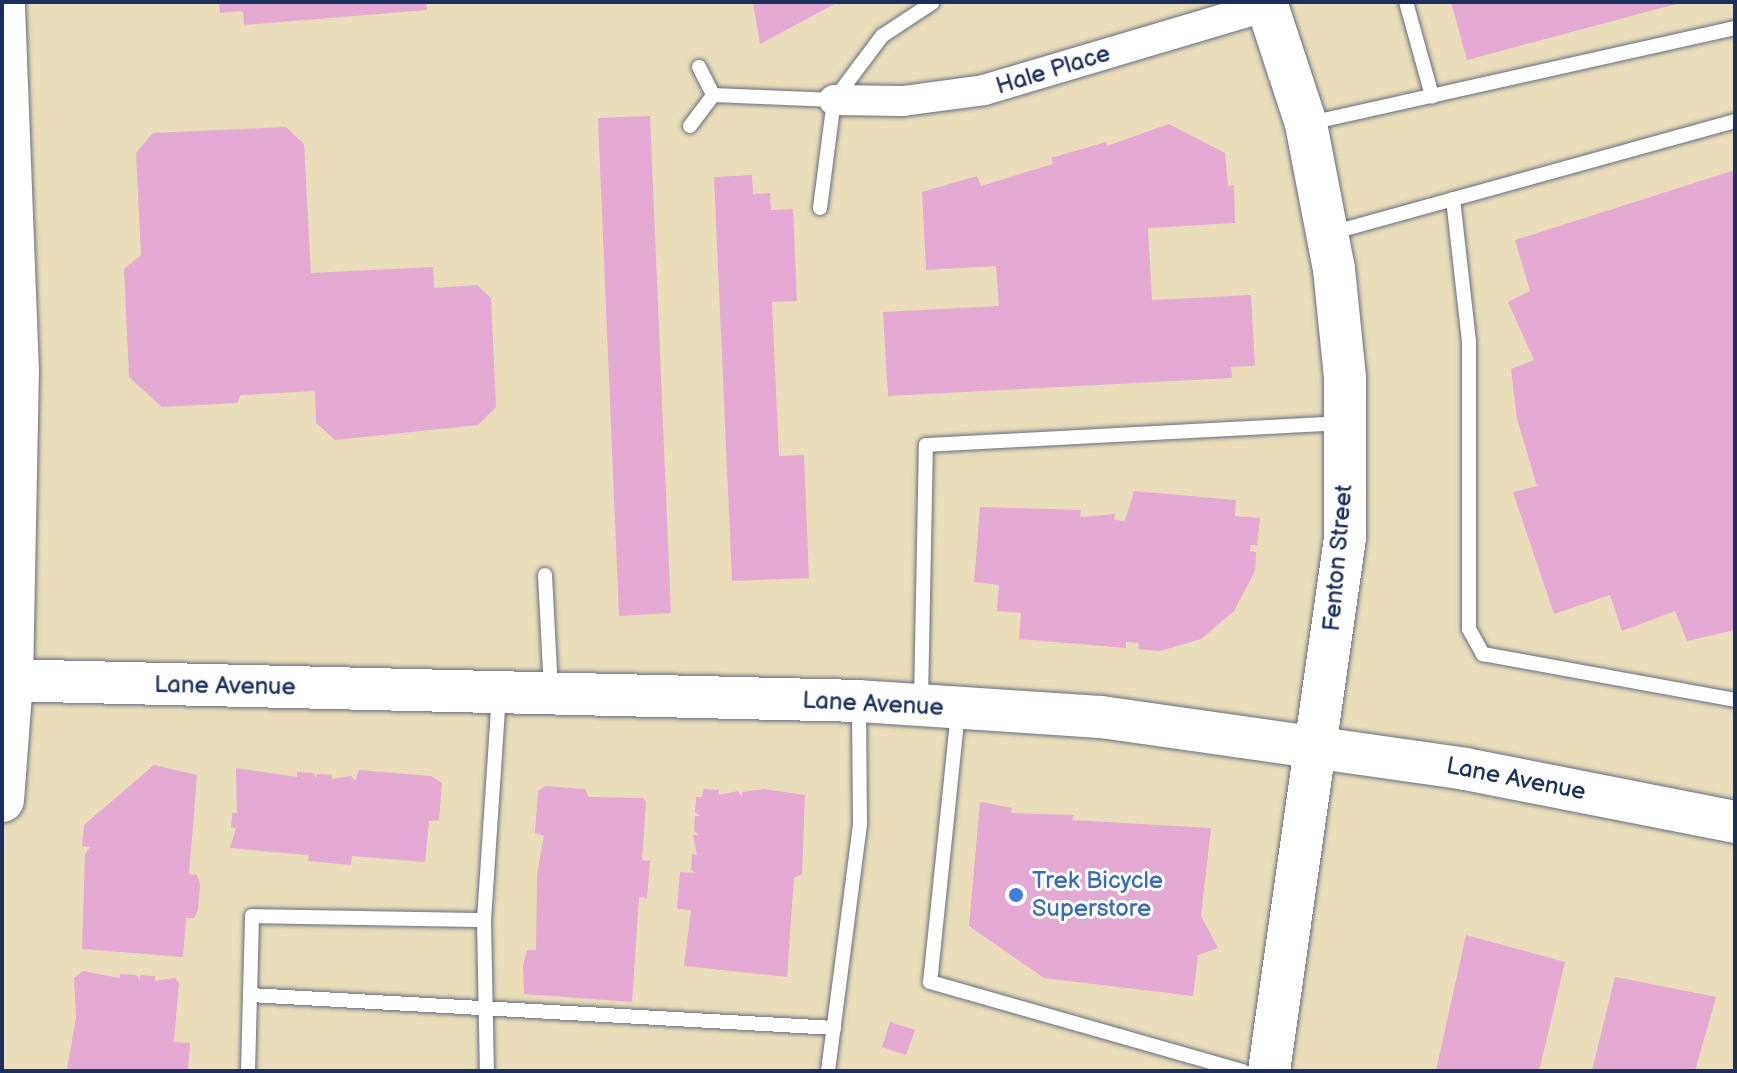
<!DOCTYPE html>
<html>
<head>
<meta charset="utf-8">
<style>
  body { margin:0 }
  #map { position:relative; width:1737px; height:1073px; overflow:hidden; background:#eaddb9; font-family:"Balsamiq Sans",sans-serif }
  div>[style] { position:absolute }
  .building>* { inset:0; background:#e3a9d2 }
  .roads { filter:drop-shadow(0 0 2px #636c7e) drop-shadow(0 0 2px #636c7e) }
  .lane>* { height:14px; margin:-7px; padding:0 7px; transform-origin:7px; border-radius:7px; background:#fff }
  .street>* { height:30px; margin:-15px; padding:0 15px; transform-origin:15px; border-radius:15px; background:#fff }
  .secondary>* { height:42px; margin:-21px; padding:0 21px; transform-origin:21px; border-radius:21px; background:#fff }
  .primary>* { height:44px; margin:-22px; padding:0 22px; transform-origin:22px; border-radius:22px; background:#fff }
  .dots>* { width:22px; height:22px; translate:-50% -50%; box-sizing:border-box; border:4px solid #fff; border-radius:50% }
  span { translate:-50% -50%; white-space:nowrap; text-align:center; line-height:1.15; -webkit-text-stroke:6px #fff; paint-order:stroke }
  .street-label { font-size:24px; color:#1b2f5e }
  .shop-label { font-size:24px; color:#366cbe }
  .left { translate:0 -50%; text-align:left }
  .frame { position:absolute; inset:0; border:4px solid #1b2f5e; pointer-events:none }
</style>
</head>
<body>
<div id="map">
  <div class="building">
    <div style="clip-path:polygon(219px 2px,426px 2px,427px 10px,244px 25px,243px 11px,220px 13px)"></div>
    <div style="clip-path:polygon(753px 2px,838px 2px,760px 44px)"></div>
    <div style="clip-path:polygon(1451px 2px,1679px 2px,1680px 3px,1467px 60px)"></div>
    <div style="clip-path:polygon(650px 116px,671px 613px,619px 616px,598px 118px)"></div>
    <div style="clip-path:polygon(1169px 124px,1225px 153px,1228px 186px,1234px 185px,1235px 223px,1148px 228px,1152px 300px,1251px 295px,1255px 366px,1231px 367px,1232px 378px,888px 396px,883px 312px,999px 306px,996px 266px,926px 270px,922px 192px,977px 176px,981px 186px,1053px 164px,1051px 158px,1106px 142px,1107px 146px)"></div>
    <div style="clip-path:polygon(286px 127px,304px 144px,311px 273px,433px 267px,434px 288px,477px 285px,491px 298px,496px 407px,478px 425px,335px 440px,316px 423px,315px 391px,241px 395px,237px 403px,162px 407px,129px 377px,124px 269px,141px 255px,136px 153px,153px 133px)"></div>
    <div style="clip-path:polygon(1735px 170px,1735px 630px,1687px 641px,1675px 611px,1622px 631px,1610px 595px,1554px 614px,1513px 492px,1537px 486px,1517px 419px,1511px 369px,1534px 360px,1508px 302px,1530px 291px,1515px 240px)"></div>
    <div style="clip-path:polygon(752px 175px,753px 194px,770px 193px,771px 210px,793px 209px,797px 301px,772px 302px,779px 456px,804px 455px,809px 578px,732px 581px,714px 177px)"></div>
    <div style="clip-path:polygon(1134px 491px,1236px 500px,1235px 516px,1260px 518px,1257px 545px,1251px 545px,1250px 551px,1256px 552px,1255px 571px,1234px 611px,1201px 639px,1160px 651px,1138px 649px,1139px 643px,1126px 642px,1126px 648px,1019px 639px,1021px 613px,997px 611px,999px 585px,974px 582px,980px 507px,1081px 510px,1080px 517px,1115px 514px,1114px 520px,1125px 521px)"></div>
    <div style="clip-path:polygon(154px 765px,197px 775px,189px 874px,197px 875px,200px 884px,198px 910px,194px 918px,186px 918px,183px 957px,82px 949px,85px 854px,90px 847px,82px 846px,84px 825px)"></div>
    <div style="clip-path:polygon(236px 768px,297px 777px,297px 772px,313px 773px,316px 778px,317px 774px,332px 775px,332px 779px,351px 776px,355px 781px,359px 770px,431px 776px,442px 783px,439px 820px,429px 821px,425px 862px,352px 856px,351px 865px,308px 861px,309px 855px,230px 848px,236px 828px,231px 828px,232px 813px,237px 813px)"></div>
    <div style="clip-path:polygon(546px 786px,585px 789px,589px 797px,643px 798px,646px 802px,642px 860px,650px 861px,647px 898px,639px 897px,632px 1002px,524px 994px,523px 965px,527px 950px,536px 950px,537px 874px,544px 836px,535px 833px,538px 791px)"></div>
    <div style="clip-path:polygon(704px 789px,719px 790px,719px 795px,738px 791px,742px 797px,742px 792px,764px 789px,805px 795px,802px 874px,794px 878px,787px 977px,684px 966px,691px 910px,677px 909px,680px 872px,696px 873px,691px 870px,692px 854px,697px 855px,693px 835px,699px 835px,694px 831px,695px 816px,700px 816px,695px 812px,696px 797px,702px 797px)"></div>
    <div style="clip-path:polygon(980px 802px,1012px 808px,1011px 813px,1074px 815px,1072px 820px,1211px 828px,1201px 916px,1218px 948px,1198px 955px,1193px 996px,1044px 978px,969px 926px)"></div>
    <div style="clip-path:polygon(1466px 935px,1565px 962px,1539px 1071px,1436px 1071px)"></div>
    <div style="clip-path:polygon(83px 971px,120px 978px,120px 974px,137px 975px,140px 980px,140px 975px,155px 976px,155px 981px,175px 978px,179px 983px,174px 1042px,190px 1043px,188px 1071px,67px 1070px,76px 1017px,74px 978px)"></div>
    <div style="clip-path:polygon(1615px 977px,1716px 997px,1695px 1071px,1592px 1071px)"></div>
    <div style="clip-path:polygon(890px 1022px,915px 1030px,906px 1055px,882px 1047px)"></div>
  </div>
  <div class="roads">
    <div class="lane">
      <div style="left:1406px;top:2px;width:98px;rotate:74.5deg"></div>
      <div style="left:699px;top:67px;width:31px;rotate:63deg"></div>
      <div style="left:713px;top:95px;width:121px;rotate:2.4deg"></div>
      <div style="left:1310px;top:123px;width:435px;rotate:-12.6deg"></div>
      <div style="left:690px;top:126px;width:39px;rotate:-53deg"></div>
      <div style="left:1453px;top:199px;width:143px;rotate:83.6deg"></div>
      <div style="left:1469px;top:341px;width:288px;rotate:90deg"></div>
      <div style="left:1469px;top:629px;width:29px;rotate:61deg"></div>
      <div style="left:1483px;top:654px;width:256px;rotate:10.3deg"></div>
      <div style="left:820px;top:208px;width:109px;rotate:-82.6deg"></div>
      <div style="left:834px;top:100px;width:80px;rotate:-53.1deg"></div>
      <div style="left:882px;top:36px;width:60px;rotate:-33.4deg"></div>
      <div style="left:1331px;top:233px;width:419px;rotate:-15.5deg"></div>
      <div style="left:545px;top:575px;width:114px;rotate:87deg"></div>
      <div style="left:921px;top:701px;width:256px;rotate:-88.9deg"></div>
      <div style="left:926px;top:445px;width:416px;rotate:-3deg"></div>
      <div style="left:958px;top:712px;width:271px;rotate:95.9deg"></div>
      <div style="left:930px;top:982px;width:325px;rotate:15.9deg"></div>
      <div style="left:484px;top:920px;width:151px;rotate:88.9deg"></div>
      <div style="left:250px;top:995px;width:585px;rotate:3.23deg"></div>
      <div style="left:248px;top:1071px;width:155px;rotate:-88.5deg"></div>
      <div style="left:252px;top:916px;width:232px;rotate:1deg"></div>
      <div style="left:484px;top:920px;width:225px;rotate:-86.2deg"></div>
      <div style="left:828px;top:1071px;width:250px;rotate:-82.6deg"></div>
      <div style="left:860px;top:823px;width:117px;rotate:-90.5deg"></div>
    </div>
    <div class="street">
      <div style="left:834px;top:100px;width:69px;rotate:0.8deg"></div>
      <div style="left:903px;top:101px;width:82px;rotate:-7.7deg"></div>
      <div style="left:984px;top:90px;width:295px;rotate:-16.5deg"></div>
    </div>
    <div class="secondary">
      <div style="left:1266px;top:2px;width:128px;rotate:71.8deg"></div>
      <div style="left:1306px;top:124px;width:148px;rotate:79.1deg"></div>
      <div style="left:1334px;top:269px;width:110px;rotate:84.2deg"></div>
      <div style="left:1345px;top:378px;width:160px;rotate:90deg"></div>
      <div style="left:1345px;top:538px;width:538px;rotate:98.12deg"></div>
      <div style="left:2px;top:680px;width:857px;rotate:1.4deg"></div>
      <div style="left:859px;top:701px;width:243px;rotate:3.8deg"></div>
      <div style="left:1101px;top:717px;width:368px;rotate:8.1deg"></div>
      <div style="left:1465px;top:769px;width:275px;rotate:11.1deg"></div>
    </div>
    <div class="primary">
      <div style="left:2px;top:800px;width:119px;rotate:-85.7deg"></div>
      <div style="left:11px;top:681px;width:310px;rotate:-88.9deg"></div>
      <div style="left:17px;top:371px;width:369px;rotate:-92.2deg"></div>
    </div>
  </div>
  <div class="dots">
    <div style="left:1016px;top:895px;background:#3f7fe0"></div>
  </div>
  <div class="street-label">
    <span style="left:1053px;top:70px;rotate:-17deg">Hale Place</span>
    <span style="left:1338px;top:558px;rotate:-85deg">Fenton Street</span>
    <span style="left:225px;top:686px;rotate:1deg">Lane Avenue</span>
    <span style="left:873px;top:704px;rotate:3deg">Lane Avenue</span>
    <span style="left:1516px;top:779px;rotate:11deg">Lane Avenue</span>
  </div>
  <div class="shop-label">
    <span class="left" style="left:1032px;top:895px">Trek Bicycle<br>Superstore</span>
  </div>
  <div class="frame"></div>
</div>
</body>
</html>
